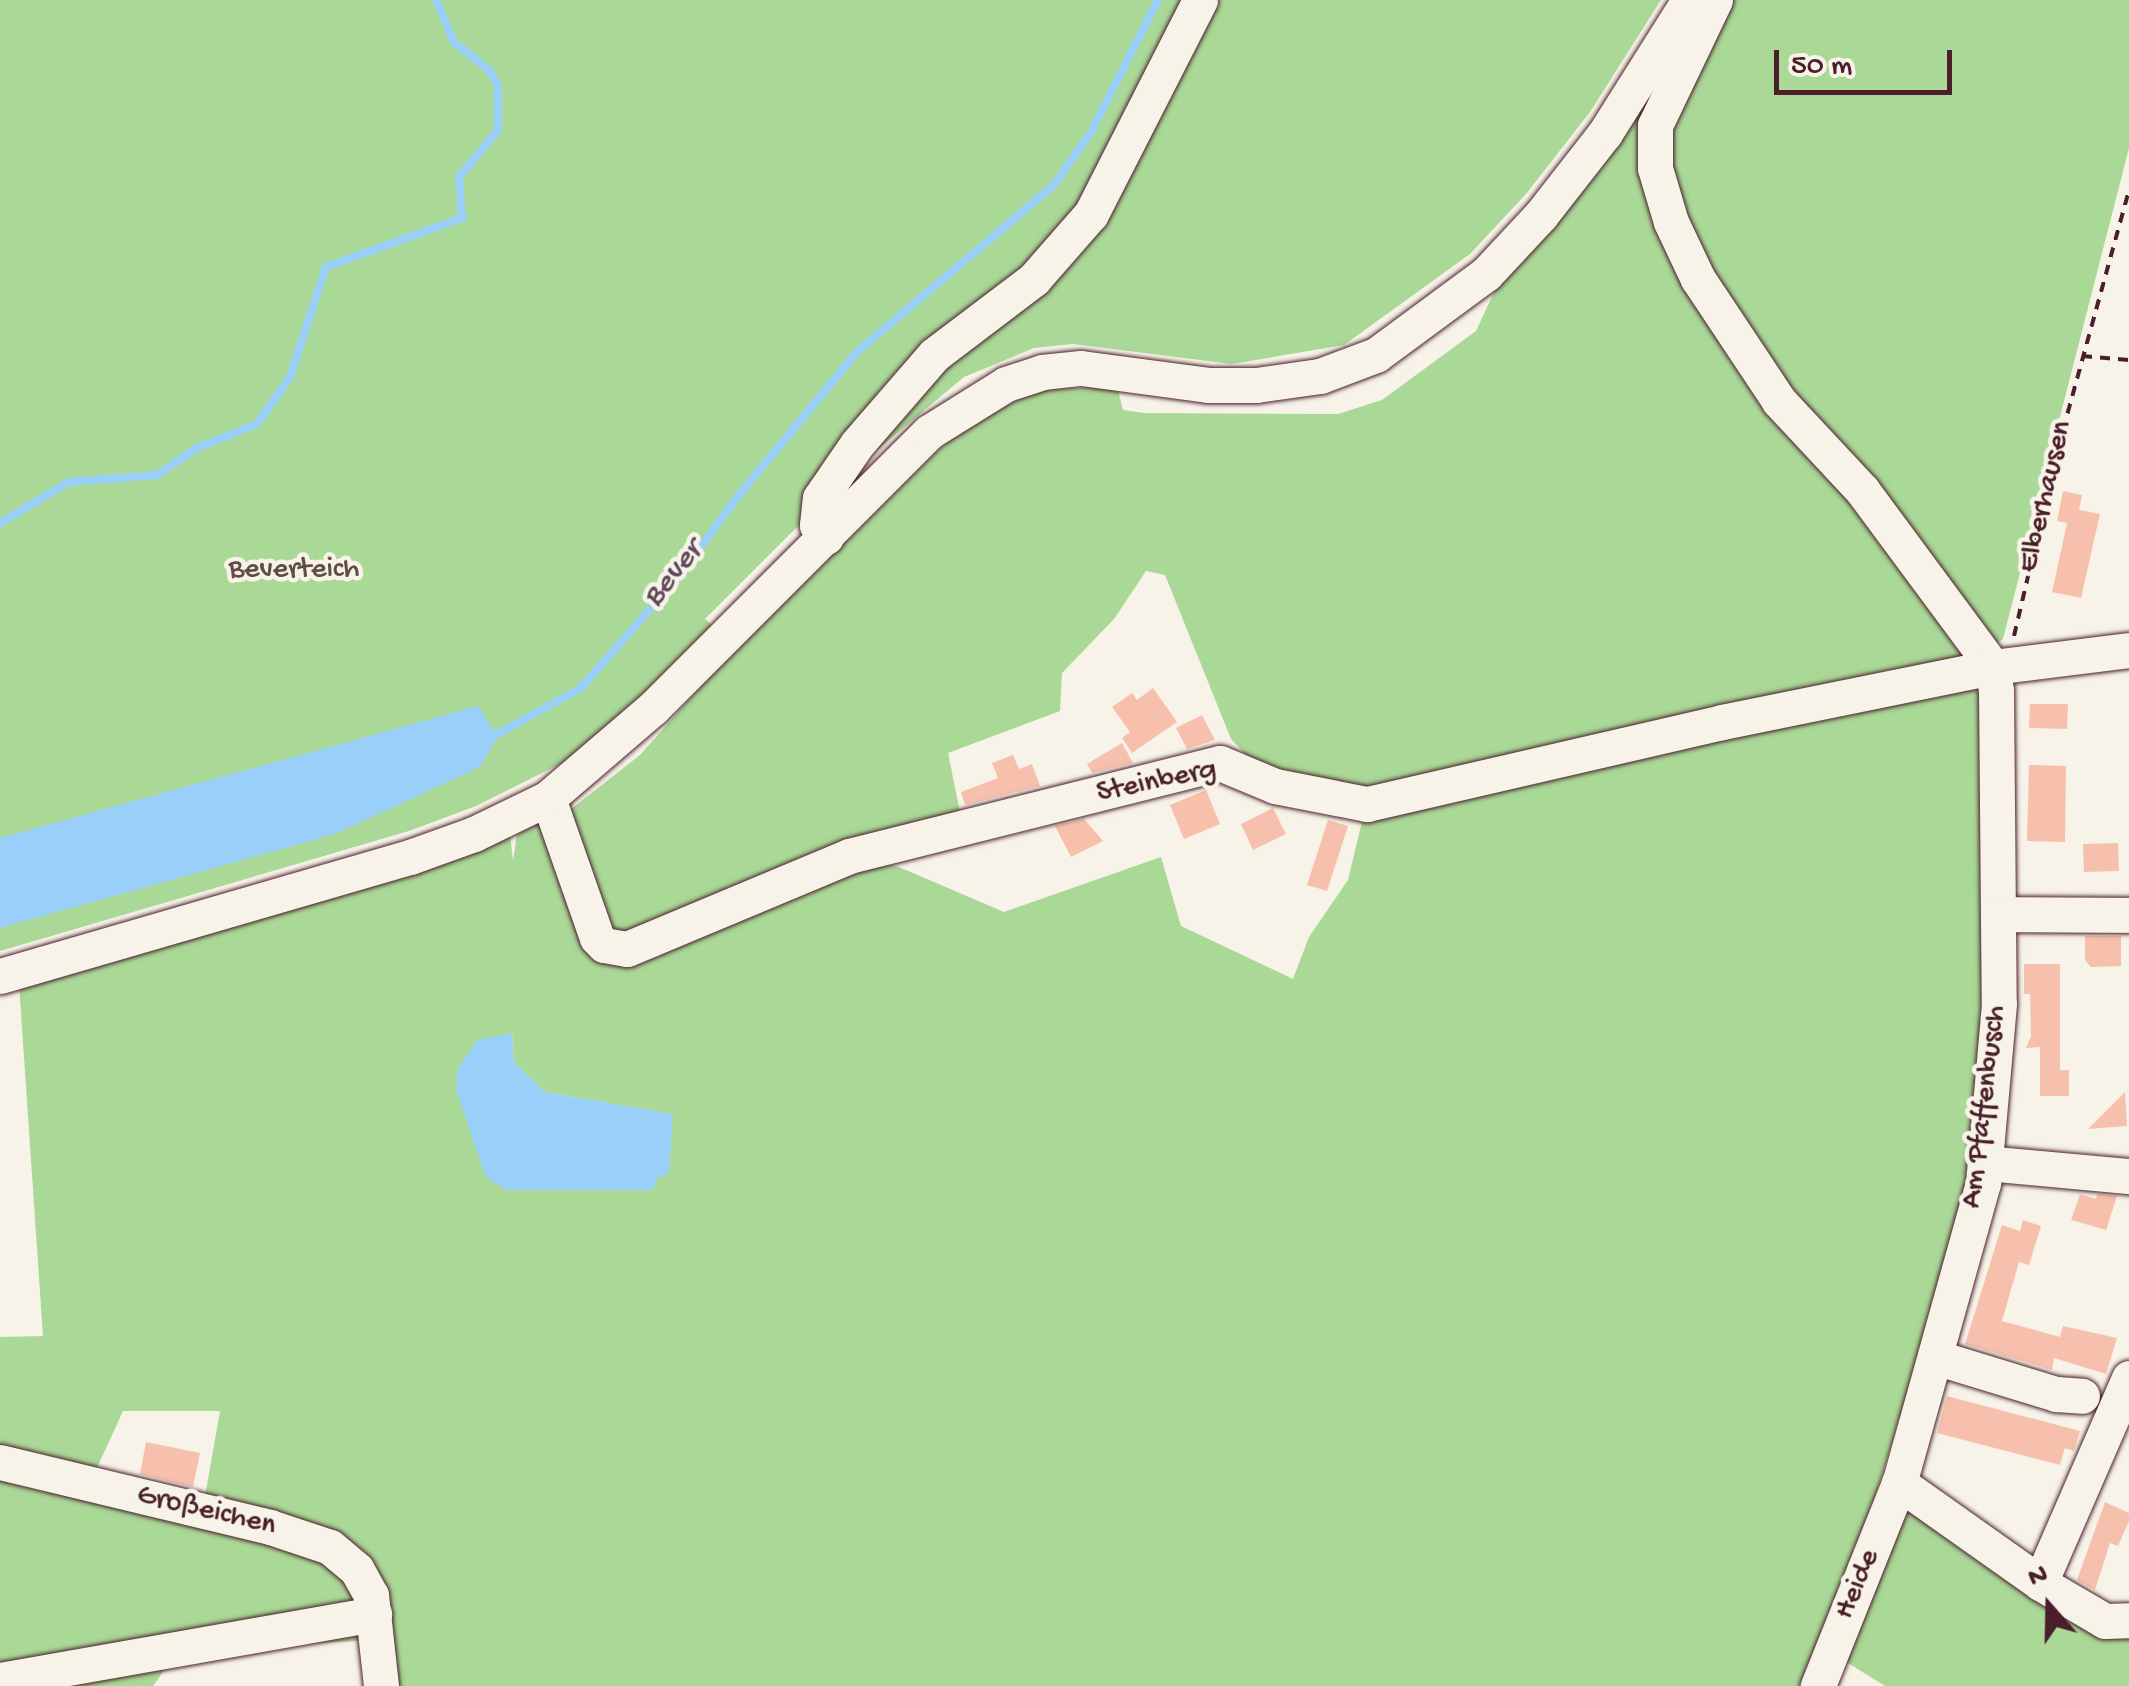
<!DOCTYPE html>
<html>
<head>
<meta charset="utf-8">
<style>
  body { margin:0 }
  #map { position:relative; width:2129px; height:1686px; overflow:hidden; background:#f7f3e8; font-family:"Gochi Hand",sans-serif }
  div>[style] { position:absolute }
  .green>* { inset:0; background:#a9d897 }
  .water>* { inset:0; background:#99cff8 }
  .stream>* { height:8px; margin:-4px; padding:0 4px; transform-origin:4px; border-radius:4px; background:#99cff8 }
  .building>* { inset:0; background:#f7c0ac }
  .path>* { height:4px; margin-top:-2px; transform-origin:0; background:repeating-linear-gradient(90deg,#4a1f2b 0 10px,transparent 0 18px) }
  .roads { filter:drop-shadow(0 0 2px #4a1f2b) drop-shadow(0 0 2px #4a1f2b) }
  .minor>* { height:35px; margin:-17.5px; padding:0 17.5px; transform-origin:17.5px; border-radius:17.5px; background:#f7f3e8 }
  span { translate:-50% -50%; white-space:nowrap; text-align:center; line-height:1.15; -webkit-text-stroke:9px #f7f3e8; paint-order:stroke }
  .street-label { font-size:30px; color:#4a1f2b }
  .park-label { font-size:30px; color:#624d46 }
  .water-label { font-size:32px; color:#5e4b5e; font-style:italic }
  .north { position:absolute; left:1999px; top:1556px; width:100px; height:100px; -webkit-text-stroke:8px #f7f3e8; paint-order:stroke; rotate:340deg; font-size:28px; font-weight:700; line-height:40px; text-align:center; color:#4a1f2b }
  .north::after { content:''; display:block; margin:auto; width:35px; height:45px; background:#4a1f2b; clip-path:polygon(50% 0,100% 100%,50% 72%,0 100%) }
  .scale { position:absolute; left:1774px; top:50px; width:178px; height:45px; box-sizing:border-box; border:5px solid #4a1f2b; border-top:0; padding-left:12px; font-size:30px; line-height:35px; white-space:nowrap; color:#4a1f2b; -webkit-text-stroke:8px #f7f3e8; paint-order:stroke }
</style>
</head>
<body>
<div id="map">
  <div class="green">
    <div style="clip-path:polygon(0 0,1661px 0,1590px 112px,1526px 194px,1470px 254px,1344px 345px,1232px 364px,1073px 344px,1034px 348px,964px 377px,865px 460px,793px 531px,705px 619px,712px 625px,598px 745px,476px 806px,409px 831px,0 951px)"></div>
    <div style="clip-path:polygon(1722px 0,2129px 0,2129px 148px,2003px 639px,1993px 646px,1771px 368px,1669px 202px,1663px 126px)"></div>
    <div style="clip-path:polygon(evenodd,1687px 26px,1643px 162px,1847px 489px,1967px 656px,1404px 796px,1275px 786px,1231px 739px,1165px 575px,1146px 571px,1114px 619px,1062px 673px,1060px 711px,948px 753px,963px 827px,852px 856px,899px 867px,1004px 912px,1161px 857px,1181px 926px,1293px 979px,1309px 937px,1348px 880px,1364px 813px,1970px 685px,1982px 696px,1982px 1085px,1967px 1202px,1869px 1516px,1806px 1686px,381px 1686px,376px 1640px,178px 1651px,153px 1686px,0 1686px,0 1337px,43px 1336px,19px 984px,510px 834px,513px 861px,517px 834px,542px 819px,612px 937px,566px 813px,640px 755px,703px 684px,933px 455px,974px 420px,1039px 390px,1117px 386px,1123px 410px,1144px 413px,1338px 414px,1382px 400px,1476px 331px,1496px 288px,1687px 26px,512px 1034px,514px 1062px,545px 1092px,672px 1114px,652px 1190px,506px 1190px,512px 1034px,1687px 26px,123px 1411px,220px 1411px,204px 1502px,90px 1483px,123px 1411px)"></div>
    <div style="clip-path:polygon(1910px 1503px,2040px 1587px,2129px 1609px,2129px 1686px,1885px 1686px,1840px 1658px)"></div>
  </div>
  <div class="water">
    <div style="clip-path:polygon(478px 706px,498px 736px,480px 767px,335px 834px,0 928px,0 838px)"></div>
    <div style="clip-path:polygon(512px 1033px,514px 1062px,545px 1092px,673px 1114px,669px 1173px,658px 1178px,652px 1190px,506px 1190px,486px 1177px,456px 1091px,457px 1070px,477px 1040px)"></div>
  </div>
  <div class="stream">
    <div style="left:0;top:523px;width:80px;rotate:-30.7deg"></div>
    <div style="left:69px;top:482px;width:88px;rotate:-4.5deg"></div>
    <div style="left:157px;top:475px;width:48px;rotate:-34deg"></div>
    <div style="left:197px;top:448px;width:65px;rotate:-21.8deg"></div>
    <div style="left:257px;top:424px;width:57px;rotate:-54.9deg"></div>
    <div style="left:290px;top:377px;width:116px;rotate:-71.9deg"></div>
    <div style="left:326px;top:267px;width:145px;rotate:-19.8deg"></div>
    <div style="left:462px;top:218px;width:41px;rotate:-94.2deg"></div>
    <div style="left:459px;top:177px;width:61px;rotate:-50.3deg"></div>
    <div style="left:498px;top:130px;width:44px;rotate:-90deg"></div>
    <div style="left:498px;top:86px;width:18px;rotate:-119deg"></div>
    <div style="left:489px;top:70px;width:45px;rotate:-141.3deg"></div>
    <div style="left:454px;top:42px;width:46px;rotate:-113.2deg"></div>
    <div style="left:490px;top:738px;width:104px;rotate:-28.8deg"></div>
    <div style="left:581px;top:688px;width:149px;rotate:-48.8deg"></div>
    <div style="left:679px;top:576px;width:101px;rotate:-53.5deg"></div>
    <div style="left:739px;top:495px;width:185px;rotate:-50.5deg"></div>
    <div style="left:857px;top:352px;width:258px;rotate:-40.3deg"></div>
    <div style="left:1054px;top:185px;width:65px;rotate:-55.1deg"></div>
    <div style="left:1091px;top:132px;width:148px;rotate:-63.1deg"></div>
  </div>
  <div class="building">
    <div style="clip-path:polygon(2063px 491px,2082px 495px,2079px 510px,2100px 514px,2081px 598px,2052px 592px,2067px 523px,2057px 521px)"></div>
    <div style="clip-path:polygon(1153px 688px,1177px 722px,1132px 753px,1122px 738px,1130px 732px,1112px 707px,1132px 693px,1137px 700px)"></div>
    <div style="clip-path:polygon(2030px 704px,2068px 704px,2067px 729px,2029px 728px)"></div>
    <div style="clip-path:polygon(1202px 715px,1215px 740px,1187px 749px,1176px 728px)"></div>
    <div style="clip-path:polygon(1122px 743px,1133px 763px,1092px 773px,1087px 764px)"></div>
    <div style="clip-path:polygon(1013px 755px,1019px 769px,1032px 764px,1040px 786px,965px 805px,961px 792px,998px 778px,992px 763px)"></div>
    <div style="clip-path:polygon(2029px 765px,2066px 766px,2065px 842px,2027px 841px)"></div>
    <div style="clip-path:polygon(1206px 790px,1220px 824px,1184px 839px,1170px 805px)"></div>
    <div style="clip-path:polygon(1273px 808px,1286px 834px,1253px 850px,1241px 824px)"></div>
    <div style="clip-path:polygon(1084px 819px,1103px 841px,1071px 857px,1055px 826px)"></div>
    <div style="clip-path:polygon(1328px 820px,1348px 826px,1327px 891px,1307px 885px)"></div>
    <div style="clip-path:polygon(2118px 843px,2119px 871px,2084px 872px,2083px 844px)"></div>
    <div style="clip-path:polygon(2085px 936px,2121px 936px,2121px 966px,2091px 967px,2085px 960px)"></div>
    <div style="clip-path:polygon(2024px 964px,2060px 964px,2060px 1070px,2069px 1070px,2069px 1096px,2040px 1096px,2040px 1047px,2026px 1048px,2031px 1036px,2030px 994px,2024px 994px)"></div>
    <div style="clip-path:polygon(2125px 1092px,2127px 1126px,2088px 1129px)"></div>
    <div style="clip-path:polygon(2080px 1194px,2096px 1199px,2097px 1194px,2117px 1196px,2106px 1230px,2071px 1220px)"></div>
    <div style="clip-path:polygon(2023px 1220px,2041px 1226px,2029px 1265px,2019px 1262px,2002px 1321px,2060px 1337px,2063px 1326px,2117px 1338px,2106px 1374px,2054px 1358px,2052px 1370px,1965px 1344px,2002px 1225px,2020px 1231px)"></div>
    <div style="clip-path:polygon(1947px 1396px,2080px 1431px,2074px 1451px,2065px 1448px,2060px 1465px,1937px 1433px)"></div>
    <div style="clip-path:polygon(146px 1442px,200px 1453px,193px 1487px,140px 1474px)"></div>
    <div style="clip-path:polygon(2105px 1502px,2129px 1513px,2129px 1521px,2118px 1546px,2110px 1543px,2095px 1590px,2077px 1580px)"></div>
  </div>
  <div class="path">
    <div style="left:2082px;top:356px;width:47px;rotate:4.9deg"></div>
    <div style="left:2014px;top:636px;width:193px;rotate:-76.8deg"></div>
    <div style="left:2058px;top:448px;width:267px;rotate:-74.6deg"></div>
  </div>
  <div class="roads">
    <div class="minor">
      <div style="left:1715px;top:0;width:139px;rotate:115.6deg"></div>
      <div style="left:1655px;top:125px;width:43px;rotate:90deg"></div>
      <div style="left:1655px;top:168px;width:56px;rotate:73.5deg"></div>
      <div style="left:1671px;top:222px;width:63px;rotate:64.7deg"></div>
      <div style="left:1698px;top:279px;width:146px;rotate:56.4deg"></div>
      <div style="left:1779px;top:401px;width:122px;rotate:47deg"></div>
      <div style="left:1862px;top:490px;width:220px;rotate:53.5deg"></div>
      <div style="left:1993px;top:667px;width:23px;rotate:83deg"></div>
      <div style="left:1996px;top:690px;width:314px;rotate:89.5deg"></div>
      <div style="left:1999px;top:1004px;width:180px;rotate:95.1deg"></div>
      <div style="left:1983px;top:1183px;width:312px;rotate:105.6deg"></div>
      <div style="left:1899px;top:1483px;width:219px;rotate:111.8deg"></div>
      <div style="left:826px;top:537px;width:15px;rotate:-127deg"></div>
      <div style="left:817px;top:525px;width:27px;rotate:-84deg"></div>
      <div style="left:820px;top:498px;width:65px;rotate:-55.6deg"></div>
      <div style="left:857px;top:444px;width:118px;rotate:-49.1deg"></div>
      <div style="left:934px;top:355px;width:126px;rotate:-37.2deg"></div>
      <div style="left:1034px;top:279px;width:86px;rotate:-48.8deg"></div>
      <div style="left:1091px;top:214px;width:240px;rotate:-63deg"></div>
      <div style="left:548px;top:798px;width:148px;rotate:70.7deg"></div>
      <div style="left:597px;top:938px;width:10px;rotate:45deg"></div>
      <div style="left:604px;top:945px;width:23px;rotate:10deg"></div>
      <div style="left:627px;top:949px;width:241px;rotate:-22.7deg"></div>
      <div style="left:849px;top:856px;width:382px;rotate:-14.1deg"></div>
      <div style="left:1220px;top:763px;width:60px;rotate:22.7deg"></div>
      <div style="left:1275px;top:786px;width:94px;rotate:11.1deg"></div>
      <div style="left:1367px;top:804px;width:364px;rotate:-13deg"></div>
      <div style="left:1722px;top:722px;width:277px;rotate:-11.5deg"></div>
      <div style="left:1993px;top:667px;width:137px;rotate:-7.1deg"></div>
      <div style="left:1999px;top:914px;width:130px;rotate:0.4deg"></div>
      <div style="left:0;top:976px;width:427px;rotate:-16.2deg"></div>
      <div style="left:410px;top:857px;width:68px;rotate:-19.8deg"></div>
      <div style="left:474px;top:834px;width:82px;rotate:-25.9deg"></div>
      <div style="left:548px;top:798px;width:138px;rotate:-40.6deg"></div>
      <div style="left:653px;top:708px;width:390px;rotate:-45deg"></div>
      <div style="left:929px;top:432px;width:91px;rotate:-31.9deg"></div>
      <div style="left:1006px;top:384px;width:38px;rotate:-18deg"></div>
      <div style="left:1042px;top:372px;width:39px;rotate:-6deg"></div>
      <div style="left:1081px;top:368px;width:128px;rotate:7.6deg"></div>
      <div style="left:1208px;top:385px;width:48px"></div>
      <div style="left:1256px;top:385px;width:65px;rotate:-8deg"></div>
      <div style="left:1320px;top:376px;width:60px;rotate:-20.6deg"></div>
      <div style="left:1376px;top:355px;width:137px;rotate:-36.4deg"></div>
      <div style="left:1486px;top:274px;width:81px;rotate:-47deg"></div>
      <div style="left:1541px;top:215px;width:104px;rotate:-52deg"></div>
      <div style="left:1605px;top:133px;width:157px;rotate:-57.7deg"></div>
      <div style="left:1985px;top:1163px;width:145px;rotate:5.2deg"></div>
      <div style="left:1935px;top:1357px;width:127px;rotate:17deg"></div>
      <div style="left:2056px;top:1394px;width:26px;rotate:4deg"></div>
      <div style="left:2129px;top:1378px;width:223px;rotate:113.5deg"></div>
      <div style="left:2040px;top:1583px;width:75px;rotate:30.3deg"></div>
      <div style="left:2105px;top:1621px;width:24px;rotate:-2deg"></div>
      <div style="left:0;top:1462px;width:278px;rotate:13.5deg"></div>
      <div style="left:270px;top:1527px;width:63px;rotate:18.4deg"></div>
      <div style="left:330px;top:1547px;width:35px;rotate:40deg"></div>
      <div style="left:357px;top:1570px;width:29px;rotate:61deg"></div>
      <div style="left:371px;top:1595px;width:92px;rotate:83.7deg"></div>
      <div style="left:1899px;top:1483px;width:173px;rotate:35.3deg"></div>
      <div style="left:0;top:1680px;width:380px;rotate:-10deg"></div>
    </div>
  </div>
  <div class="street-label">
    <span style="left:2047px;top:497px;rotate:-77deg">Elberhausen</span>
    <span style="left:1157px;top:783px;rotate:-12deg">Steinberg</span>
    <span style="left:1986px;top:1107px;rotate:-83deg">Am Pfaffenbusch</span>
    <span style="left:206px;top:1512px;rotate:13deg">Großeichen</span>
    <span style="left:1859px;top:1585px;rotate:-67deg">Heide</span>
  </div>
  <div class="park-label">
    <span style="left:294px;top:571px">Beverteich</span>
  </div>
  <div class="water-label">
    <span style="left:674px;top:575px;rotate:-51deg">Bever</span>
  </div>
  <div class="north">N</div>
  <div class="scale">50 m</div>
</div>
</body>
</html>
